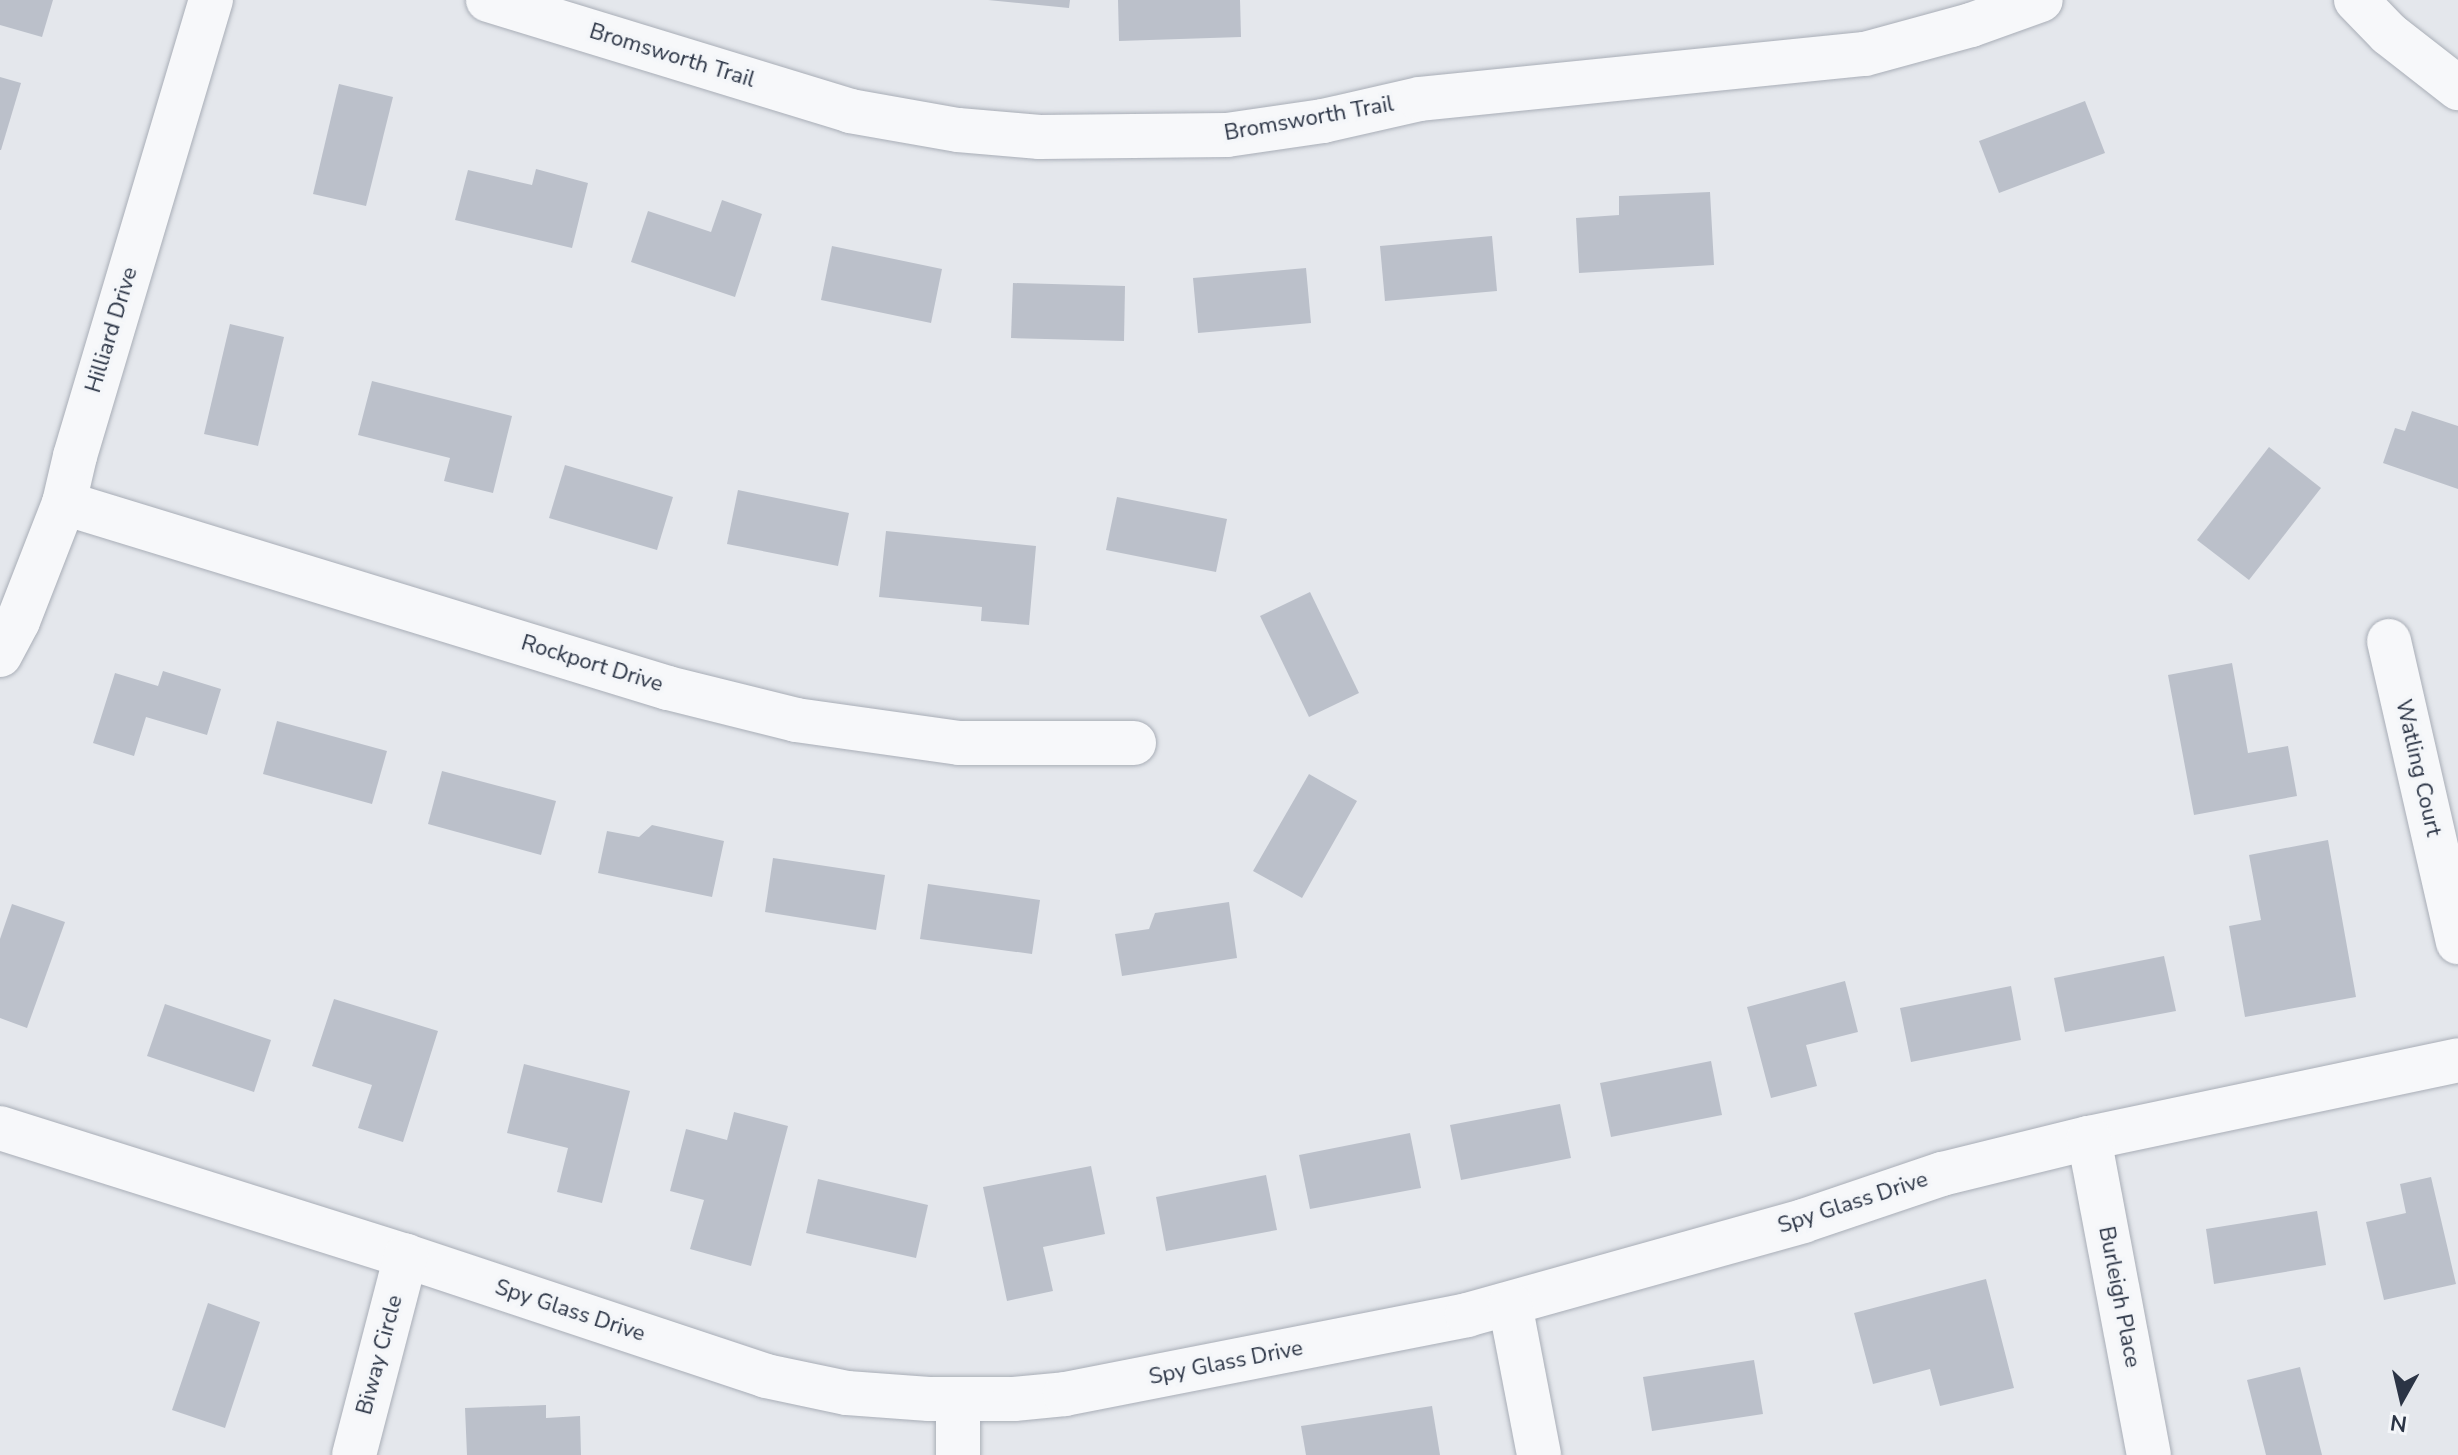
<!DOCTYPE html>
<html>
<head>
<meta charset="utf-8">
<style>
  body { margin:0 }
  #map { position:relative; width:2458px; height:1455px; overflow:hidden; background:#e4e7ec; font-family:"Nunito Sans",sans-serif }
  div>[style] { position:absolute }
  .building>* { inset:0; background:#bbc0ca }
  .roads { filter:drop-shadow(0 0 2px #a9aeb7) drop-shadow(0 0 2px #a9aeb7) }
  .minor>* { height:44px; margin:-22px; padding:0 22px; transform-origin:22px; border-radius:22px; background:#f7f8fa }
  .tertiary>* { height:44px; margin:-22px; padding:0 22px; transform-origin:22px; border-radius:22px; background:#f7f8fa }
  span { translate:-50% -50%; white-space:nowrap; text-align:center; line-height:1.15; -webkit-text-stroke:7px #f4f6f9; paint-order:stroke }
  .street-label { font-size:22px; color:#2b3445 }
  .north { position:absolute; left:2362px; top:1359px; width:80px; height:80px; -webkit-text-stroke:6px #f4f6f9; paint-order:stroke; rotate:188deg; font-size:22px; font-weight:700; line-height:32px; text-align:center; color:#2b3445 }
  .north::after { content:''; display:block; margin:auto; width:28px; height:36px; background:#2b3445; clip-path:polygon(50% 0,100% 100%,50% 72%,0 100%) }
</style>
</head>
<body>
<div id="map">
  <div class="building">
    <div style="clip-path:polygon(0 0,53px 0,42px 37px,0 25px)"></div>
    <div style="clip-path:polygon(988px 0,1070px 0,1069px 8px)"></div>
    <div style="clip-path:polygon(1118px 0,1240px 0,1241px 37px,1119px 41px)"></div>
    <div style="clip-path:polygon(0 77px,21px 83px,1px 150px,0 150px)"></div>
    <div style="clip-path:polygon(339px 84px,393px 97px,366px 206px,313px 194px)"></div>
    <div style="clip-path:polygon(2085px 101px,2105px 153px,1999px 193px,1979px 141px)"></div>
    <div style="clip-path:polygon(536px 169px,588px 183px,572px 248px,455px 220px,468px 170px,532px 185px)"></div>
    <div style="clip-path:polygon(1710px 192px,1714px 265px,1579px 273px,1576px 218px,1619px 215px,1619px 196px)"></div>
    <div style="clip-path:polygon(722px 200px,762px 214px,735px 297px,631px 262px,648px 211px,711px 232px)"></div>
    <div style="clip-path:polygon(1492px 236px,1497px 291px,1385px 301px,1380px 246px)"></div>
    <div style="clip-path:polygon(832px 246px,942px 269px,931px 323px,821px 300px)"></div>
    <div style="clip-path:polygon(1306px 268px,1311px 323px,1198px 333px,1193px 278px)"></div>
    <div style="clip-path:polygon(1013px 283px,1125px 286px,1124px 341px,1011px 338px)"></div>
    <div style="clip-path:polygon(230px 324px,284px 337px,258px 446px,204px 434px)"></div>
    <div style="clip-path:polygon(372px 381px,512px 416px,493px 493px,444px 481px,450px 458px,358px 435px)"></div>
    <div style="clip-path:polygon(2412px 411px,2458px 426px,2458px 489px,2383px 463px,2395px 428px,2405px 431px)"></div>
    <div style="clip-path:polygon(2269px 447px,2321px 488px,2249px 580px,2197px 540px)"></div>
    <div style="clip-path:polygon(565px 465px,673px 497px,657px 550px,549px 518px)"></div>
    <div style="clip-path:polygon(738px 490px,849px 513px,838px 566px,727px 544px)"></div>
    <div style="clip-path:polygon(1117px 497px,1227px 519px,1216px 572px,1106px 550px)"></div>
    <div style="clip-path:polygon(886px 531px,1036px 546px,1029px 625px,981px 621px,982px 607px,879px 597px)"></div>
    <div style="clip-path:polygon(1310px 592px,1359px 693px,1309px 717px,1260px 616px)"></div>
    <div style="clip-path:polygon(2232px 663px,2248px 753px,2288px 746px,2297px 796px,2194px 815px,2168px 675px)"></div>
    <div style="clip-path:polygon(163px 671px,221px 689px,207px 735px,146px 717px,134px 756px,93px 743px,115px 673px,158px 686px)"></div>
    <div style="clip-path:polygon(277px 721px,387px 751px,372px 804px,263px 774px)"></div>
    <div style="clip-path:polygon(442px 771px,556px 801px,541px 855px,428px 824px)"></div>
    <div style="clip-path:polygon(1309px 774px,1357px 801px,1302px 898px,1253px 871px)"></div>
    <div style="clip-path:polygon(652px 825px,724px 841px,712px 897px,598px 873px,607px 831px,639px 837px)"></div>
    <div style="clip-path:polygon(2328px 840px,2356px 997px,2245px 1017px,2229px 926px,2261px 920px,2249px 855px)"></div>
    <div style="clip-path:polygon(773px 858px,885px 875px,876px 930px,765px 912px)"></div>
    <div style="clip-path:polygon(928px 884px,1040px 900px,1032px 954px,920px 939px)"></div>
    <div style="clip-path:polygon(1229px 902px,1237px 958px,1122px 976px,1115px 934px,1149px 929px,1155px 913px)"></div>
    <div style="clip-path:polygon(12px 904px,65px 922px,27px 1028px,0 1018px,0 939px)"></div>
    <div style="clip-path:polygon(2164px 956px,2176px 1011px,2065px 1032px,2054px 978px)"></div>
    <div style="clip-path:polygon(1845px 981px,1858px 1032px,1806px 1045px,1817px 1086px,1771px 1098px,1747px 1007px)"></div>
    <div style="clip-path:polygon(2011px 986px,2021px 1040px,1911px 1062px,1900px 1008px)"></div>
    <div style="clip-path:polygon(334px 999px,438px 1031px,403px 1142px,358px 1128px,372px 1085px,312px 1066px)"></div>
    <div style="clip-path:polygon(165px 1004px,271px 1040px,254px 1092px,147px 1056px)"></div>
    <div style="clip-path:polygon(1711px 1061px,1722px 1115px,1611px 1137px,1600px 1083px)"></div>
    <div style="clip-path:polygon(524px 1064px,630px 1091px,602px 1203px,557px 1192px,568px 1148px,507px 1133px)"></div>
    <div style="clip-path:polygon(1560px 1104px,1571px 1158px,1461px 1180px,1450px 1125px)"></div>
    <div style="clip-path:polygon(734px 1112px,788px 1126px,751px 1266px,690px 1249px,704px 1200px,670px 1191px,686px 1129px,727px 1140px)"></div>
    <div style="clip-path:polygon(1410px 1133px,1421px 1188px,1310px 1209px,1299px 1155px)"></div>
    <div style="clip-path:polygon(1091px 1166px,1105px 1234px,1043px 1247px,1053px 1291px,1007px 1301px,983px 1187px)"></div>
    <div style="clip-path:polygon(1266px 1175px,1277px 1230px,1166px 1251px,1156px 1197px)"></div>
    <div style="clip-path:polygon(2431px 1177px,2456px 1284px,2384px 1300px,2366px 1222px,2406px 1213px,2400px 1184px)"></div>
    <div style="clip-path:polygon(818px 1179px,928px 1205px,916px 1258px,806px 1233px)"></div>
    <div style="clip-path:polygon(2317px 1211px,2326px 1265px,2214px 1284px,2206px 1229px)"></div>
    <div style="clip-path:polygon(1986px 1279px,2014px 1388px,1940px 1406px,1930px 1369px,1873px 1384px,1854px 1313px)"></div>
    <div style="clip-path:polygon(208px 1303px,260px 1322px,225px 1428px,172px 1410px)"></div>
    <div style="clip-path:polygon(1754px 1360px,1763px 1414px,1652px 1431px,1643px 1377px)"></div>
    <div style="clip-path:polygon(2300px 1367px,2322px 1455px,2266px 1455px,2247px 1380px)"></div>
    <div style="clip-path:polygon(546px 1405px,546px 1418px,580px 1416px,581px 1455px,467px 1455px,465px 1408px)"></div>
    <div style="clip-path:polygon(1432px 1406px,1440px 1455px,1306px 1455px,1301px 1426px)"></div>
  </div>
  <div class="roads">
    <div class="minor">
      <div style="left:488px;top:0;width:379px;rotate:17deg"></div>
      <div style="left:850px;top:111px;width:110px;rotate:10deg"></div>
      <div style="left:958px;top:130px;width:82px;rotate:4.9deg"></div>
      <div style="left:1040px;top:137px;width:187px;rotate:-0.6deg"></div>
      <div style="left:1227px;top:135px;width:97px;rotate:-8.3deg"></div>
      <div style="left:1323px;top:121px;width:99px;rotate:-12.8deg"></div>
      <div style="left:1420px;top:99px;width:447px;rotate:-5.8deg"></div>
      <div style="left:1865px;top:54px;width:110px;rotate:-15.3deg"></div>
      <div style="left:1971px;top:25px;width:74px;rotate:-19.7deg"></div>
      <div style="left:2356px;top:0;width:47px;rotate:45.9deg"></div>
      <div style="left:2389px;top:34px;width:88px;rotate:38deg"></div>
      <div style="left:64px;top:503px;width:632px;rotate:17.03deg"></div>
      <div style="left:668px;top:688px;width:132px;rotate:14deg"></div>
      <div style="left:796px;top:720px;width:165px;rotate:8deg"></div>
      <div style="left:959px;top:743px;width:175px"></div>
      <div style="left:2389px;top:641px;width:309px;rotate:77.1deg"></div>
      <div style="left:0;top:1128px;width:426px;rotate:17.5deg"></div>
      <div style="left:406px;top:1256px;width:379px;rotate:18.4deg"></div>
      <div style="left:766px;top:1376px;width:83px;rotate:11.9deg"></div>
      <div style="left:847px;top:1393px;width:82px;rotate:4.2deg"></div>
      <div style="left:929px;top:1399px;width:85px"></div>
      <div style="left:1014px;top:1399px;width:51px;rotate:-5.6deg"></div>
      <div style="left:1065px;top:1394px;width:410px;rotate:-11.1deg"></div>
      <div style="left:1467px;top:1315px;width:349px;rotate:-15.6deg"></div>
      <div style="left:1803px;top:1221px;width:147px;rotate:-18.7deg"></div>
      <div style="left:1942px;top:1174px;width:151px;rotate:-13.8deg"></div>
      <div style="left:2089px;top:1138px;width:377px;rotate:-11.9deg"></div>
      <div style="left:2089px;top:1138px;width:323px;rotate:79.3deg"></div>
      <div style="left:1510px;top:1304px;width:154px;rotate:79.1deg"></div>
      <div style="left:958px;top:1399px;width:56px;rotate:90deg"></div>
      <div style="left:354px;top:1455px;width:206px;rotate:-75.4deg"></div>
    </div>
    <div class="tertiary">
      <div style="left:0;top:655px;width:38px;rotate:-62deg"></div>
      <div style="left:18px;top:621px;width:127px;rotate:-68.7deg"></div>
      <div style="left:64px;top:503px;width:48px;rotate:-76.8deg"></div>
      <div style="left:75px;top:456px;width:476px;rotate:-73.4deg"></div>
    </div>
  </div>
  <div class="street-label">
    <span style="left:672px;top:56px;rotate:17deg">Bromsworth Trail</span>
    <span style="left:1309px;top:119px;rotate:-10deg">Bromsworth Trail</span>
    <span style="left:112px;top:330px;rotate:-73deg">Hilliard Drive</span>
    <span style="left:592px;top:664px;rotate:17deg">Rockport Drive</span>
    <span style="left:2418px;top:768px;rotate:77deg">Watling Court</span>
    <span style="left:1853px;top:1203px;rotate:-18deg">Spy Glass Drive</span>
    <span style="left:2119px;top:1297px;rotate:79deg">Burleigh Place</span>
    <span style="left:570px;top:1311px;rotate:18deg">Spy Glass Drive</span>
    <span style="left:380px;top:1355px;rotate:-75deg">Biway Circle</span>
    <span style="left:1226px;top:1363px;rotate:-11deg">Spy Glass Drive</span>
  </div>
  <div class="north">N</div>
</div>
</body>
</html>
